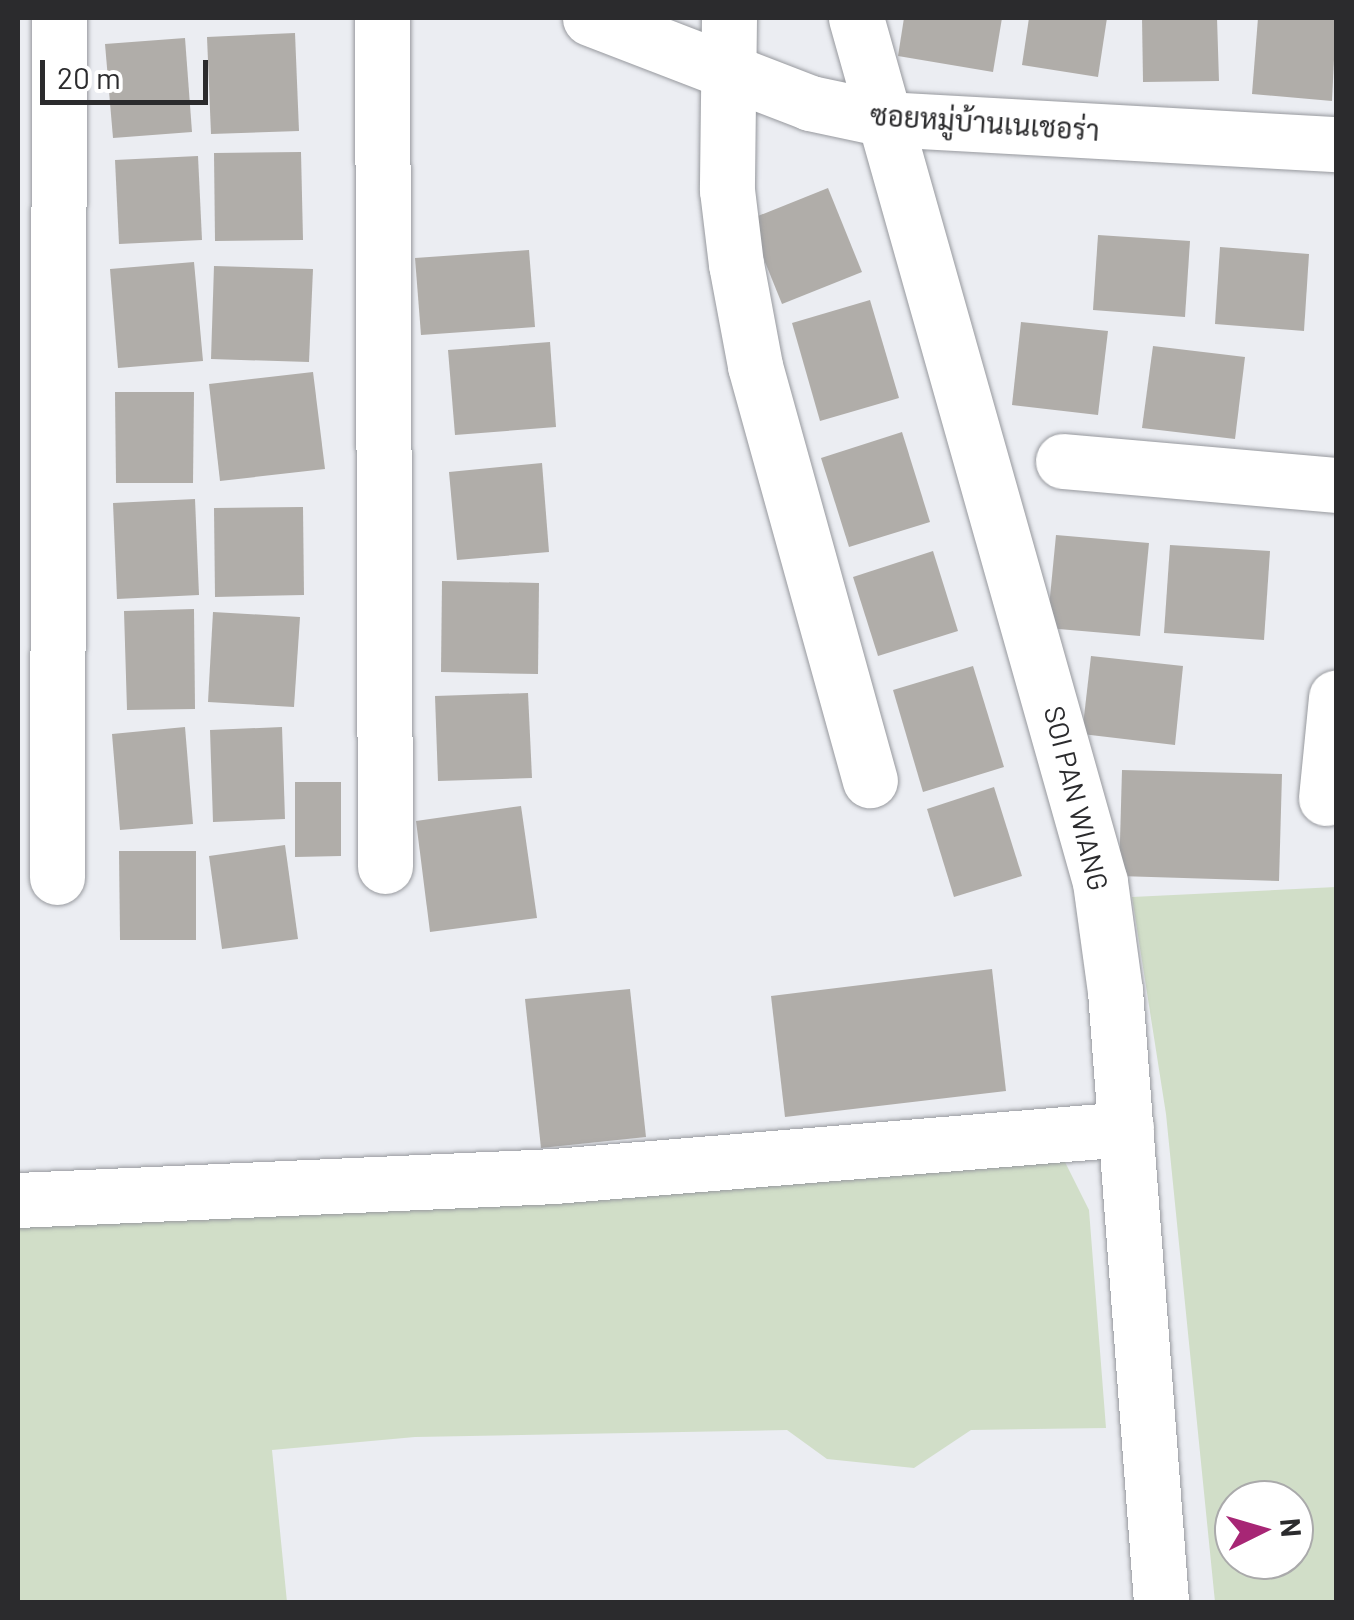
<!DOCTYPE html>
<html>
<head>
<meta charset="utf-8">
<style>
  body { margin:0 }
  #map { position:relative; width:1354px; height:1620px; overflow:hidden; background:#ebedf2; font-family:Barlow,Sarabun,sans-serif }
  div>[style] { position:absolute }
  .green>* { inset:0; background:#d1dec8 }
  .building>* { inset:0; background:#b0ada9 }
  .roads { filter:drop-shadow(0 0 2px #97999e) drop-shadow(0 0 2px #97999e) }
  .minor>* { height:55px; margin:-27.5px; padding:0 27.5px; transform-origin:27.5px; border-radius:27.5px; background:#fff }
  span { translate:-50% -50%; white-space:nowrap; text-align:center; line-height:1.15; -webkit-text-stroke:9px #fff; paint-order:stroke }
  .street-label { font-size:28px; color:#2b2b2d }
  .frame { position:absolute; inset:0; border:20px solid #2b2b2d; pointer-events:none }
  .north { position:absolute; left:1214px; top:1480px; width:100px; height:100px; box-sizing:border-box; background:#fff; border:2px solid #aaaaab; border-radius:50%; rotate:85deg; font-size:28px; font-weight:700; line-height:40px; text-align:center; color:#2b2b2d }
  .north::after { content:''; display:block; margin:auto; width:35px; height:45px; background:#a72675; clip-path:polygon(50% 0,100% 100%,50% 72%,0 100%) }
  .scale { position:absolute; left:40px; top:60px; width:168px; height:45px; box-sizing:border-box; border:5px solid #2b2b2d; border-top:0; padding-left:12px; font-size:30px; line-height:35px; white-space:nowrap; color:#2b2b2d; -webkit-text-stroke:8px #fff; paint-order:stroke }
</style>
</head>
<body>
<div id="map">
  <div class="green">
    <div style="clip-path:polygon(evenodd,1336px 887px,1336px 1602px,1215px 1602px,1166px 1114px,1132px 897px,1336px 887px,1234px 1500px,1294px 1500px,1294px 1560px,1234px 1560px,1234px 1500px)"></div>
    <div style="clip-path:polygon(1063px 1158px,1089px 1210px,1106px 1428px,971px 1430px,914px 1468px,827px 1459px,787px 1430px,415px 1437px,272px 1450px,287px 1602px,18px 1602px,18px 1219px)"></div>
  </div>
  <div class="building">
    <div style="clip-path:polygon(904px 18px,1002px 18px,993px 72px,898px 56px)"></div>
    <div style="clip-path:polygon(1029px 18px,1107px 18px,1098px 77px,1022px 65px)"></div>
    <div style="clip-path:polygon(1142px 18px,1217px 18px,1219px 81px,1143px 82px)"></div>
    <div style="clip-path:polygon(1258px 18px,1336px 18px,1332px 101px,1252px 94px)"></div>
    <div style="clip-path:polygon(295px 33px,299px 131px,211px 134px,207px 37px)"></div>
    <div style="clip-path:polygon(185px 38px,192px 132px,113px 138px,105px 44px)"></div>
    <div style="clip-path:polygon(301px 152px,303px 240px,215px 241px,214px 153px)"></div>
    <div style="clip-path:polygon(198px 156px,202px 240px,119px 244px,115px 160px)"></div>
    <div style="clip-path:polygon(828px 188px,862px 272px,782px 304px,748px 220px)"></div>
    <div style="clip-path:polygon(1098px 235px,1190px 241px,1185px 317px,1093px 310px)"></div>
    <div style="clip-path:polygon(1220px 247px,1309px 254px,1304px 331px,1215px 324px)"></div>
    <div style="clip-path:polygon(529px 250px,535px 327px,421px 335px,415px 258px)"></div>
    <div style="clip-path:polygon(194px 262px,203px 361px,118px 368px,110px 269px)"></div>
    <div style="clip-path:polygon(214px 266px,313px 269px,309px 362px,211px 359px)"></div>
    <div style="clip-path:polygon(870px 300px,899px 398px,820px 421px,792px 323px)"></div>
    <div style="clip-path:polygon(1021px 322px,1108px 331px,1098px 415px,1012px 405px)"></div>
    <div style="clip-path:polygon(550px 342px,556px 427px,455px 435px,448px 350px)"></div>
    <div style="clip-path:polygon(1153px 346px,1245px 357px,1235px 439px,1142px 428px)"></div>
    <div style="clip-path:polygon(313px 372px,325px 469px,220px 481px,209px 384px)"></div>
    <div style="clip-path:polygon(115px 392px,194px 392px,193px 483px,116px 483px)"></div>
    <div style="clip-path:polygon(902px 432px,930px 522px,849px 547px,821px 458px)"></div>
    <div style="clip-path:polygon(542px 463px,549px 552px,457px 560px,449px 472px)"></div>
    <div style="clip-path:polygon(195px 499px,199px 595px,117px 599px,113px 503px)"></div>
    <div style="clip-path:polygon(303px 507px,304px 595px,215px 597px,214px 508px)"></div>
    <div style="clip-path:polygon(1056px 535px,1149px 543px,1140px 636px,1047px 628px)"></div>
    <div style="clip-path:polygon(1170px 545px,1270px 551px,1264px 640px,1164px 633px)"></div>
    <div style="clip-path:polygon(933px 551px,958px 631px,878px 656px,853px 577px)"></div>
    <div style="clip-path:polygon(442px 581px,539px 583px,538px 674px,441px 672px)"></div>
    <div style="clip-path:polygon(194px 609px,195px 709px,127px 710px,124px 611px)"></div>
    <div style="clip-path:polygon(213px 612px,300px 617px,294px 707px,208px 702px)"></div>
    <div style="clip-path:polygon(1091px 656px,1183px 666px,1175px 745px,1082px 734px)"></div>
    <div style="clip-path:polygon(973px 666px,1004px 767px,923px 792px,893px 690px)"></div>
    <div style="clip-path:polygon(528px 693px,532px 778px,438px 781px,435px 696px)"></div>
    <div style="clip-path:polygon(185px 727px,193px 824px,120px 830px,112px 734px)"></div>
    <div style="clip-path:polygon(282px 727px,285px 819px,213px 822px,210px 730px)"></div>
    <div style="clip-path:polygon(1122px 770px,1282px 774px,1279px 881px,1119px 876px)"></div>
    <div style="clip-path:polygon(295px 782px,341px 782px,341px 856px,295px 857px)"></div>
    <div style="clip-path:polygon(994px 787px,1022px 876px,954px 897px,927px 809px)"></div>
    <div style="clip-path:polygon(521px 806px,537px 918px,430px 932px,416px 821px)"></div>
    <div style="clip-path:polygon(285px 845px,298px 939px,222px 949px,209px 856px)"></div>
    <div style="clip-path:polygon(119px 851px,196px 851px,196px 940px,120px 940px)"></div>
    <div style="clip-path:polygon(992px 969px,1006px 1091px,785px 1117px,771px 996px)"></div>
    <div style="clip-path:polygon(630px 989px,646px 1137px,541px 1148px,525px 999px)"></div>
  </div>
  <div class="roads">
    <div class="minor">
      <div style="left:382px;top:18px;width:848px;rotate:89.8deg"></div>
      <div style="left:590px;top:18px;width:236px;rotate:21.1deg"></div>
      <div style="left:810px;top:103px;width:77px;rotate:12deg"></div>
      <div style="left:885px;top:119px;width:452px;rotate:3.2deg"></div>
      <div style="left:729px;top:18px;width:172px;rotate:90.7deg"></div>
      <div style="left:727px;top:190px;width:75px;rotate:83.1deg"></div>
      <div style="left:736px;top:264px;width:104px;rotate:79.4deg"></div>
      <div style="left:755px;top:366px;width:430px;rotate:74.5deg"></div>
      <div style="left:856px;top:18px;width:898px;rotate:74.23deg"></div>
      <div style="left:1100px;top:882px;width:110px;rotate:82.2deg"></div>
      <div style="left:1115px;top:991px;width:613px;rotate:85.69deg"></div>
      <div style="left:1063px;top:461px;width:274px;rotate:5deg"></div>
      <div style="left:1326px;top:798px;width:101px;rotate:-84.3deg"></div>
      <div style="left:57px;top:877px;width:859px;rotate:-89.87deg"></div>
      <div style="left:18px;top:1200px;width:537px;rotate:-2.56deg"></div>
      <div style="left:554px;top:1176px;width:574px;rotate:-4.7deg"></div>
    </div>
  </div>
  <div class="street-label">
    <span style="left:985px;top:122px;rotate:4deg">ซอยหมู่บ้านเนเชอร่า</span>
    <span style="left:1077px;top:798px;rotate:76deg">SOI PAN WIANG</span>
  </div>
  <div class="frame"></div>
  <div class="north">N</div>
  <div class="scale">20 m</div>
</div>
</body>
</html>
